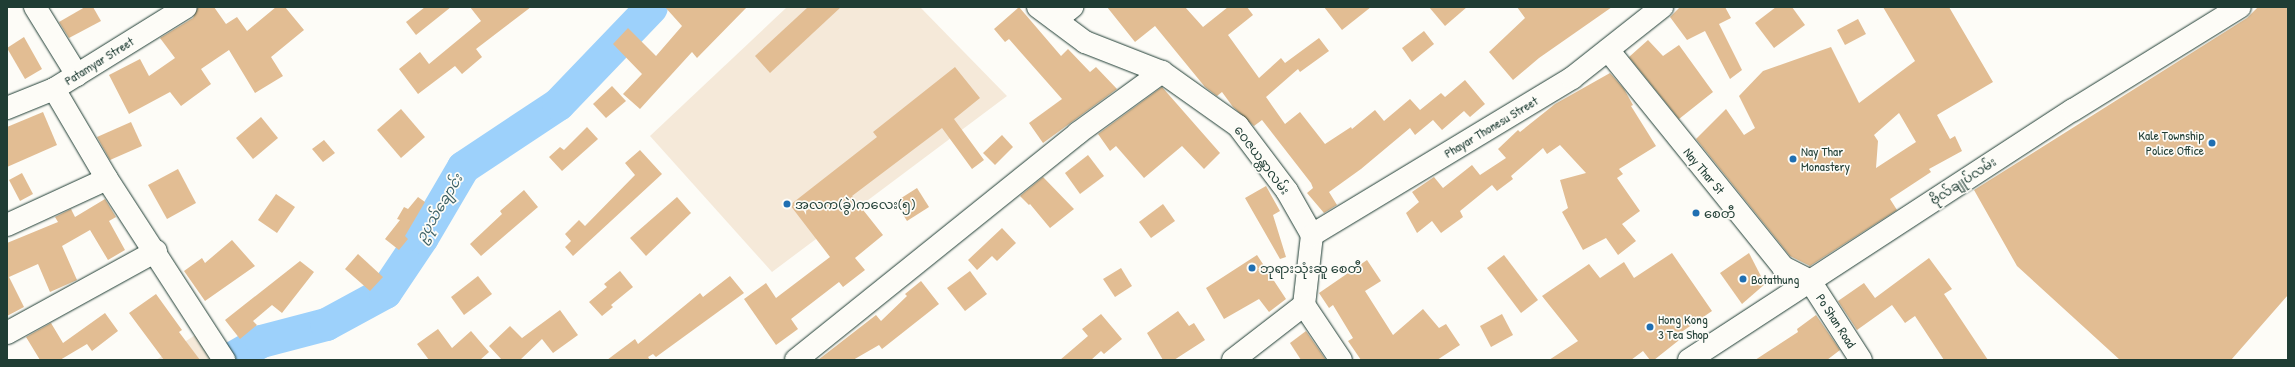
<!DOCTYPE html>
<html>
<head>
<meta charset="utf-8">
<style>
  body { margin:0 }
  #map { position:relative; width:2295px; height:367px; overflow:hidden; background:#fdfcf7; font-family:"Patrick Hand","Noto Sans Myanmar",sans-serif }
  div>[style] { position:absolute }
  .built>* { inset:0; background:#f5e9d9 }
  .river>* { height:33px; margin:-16.5px; padding:0 16.5px; transform-origin:16.5px; border-radius:16.5px; background:#9dd1fb }
  .building>* { inset:0; background:#e2bd93 }
  .roads { filter:drop-shadow(0 0 1px #1f3d34) drop-shadow(0 0 1px #1f3d34) }
  .street>* { height:22px; margin:-11px; padding:0 11px; transform-origin:11px; border-radius:11px; background:#fdfcf7 }
  .dots>* { width:11px; height:11px; translate:-50% -50%; box-sizing:border-box; border:2px solid #fdfcf7; border-radius:50% }
  span { translate:-50% -50%; white-space:nowrap; text-align:center; line-height:1.15; -webkit-text-stroke:3.5px #fdfcf7; paint-order:stroke }
  .street-label { font-size:13px; color:#1f3d34 }
  .poi-label { font-size:13px; color:#1f3d34 }
  .right { translate:-100% -50%; text-align:right }
  .left { translate:0 -50%; text-align:left }
  .water-label { font-size:14px; color:#3e6266; font-style:italic }
  .frame { position:absolute; inset:0; border:8px solid #1f3d34; pointer-events:none }
</style>
</head>
<body>
<div id="map">
  <div class="built">
    <div style="clip-path:polygon(787px 7px,920px 7px,1007px 96px,772px 272px,650px 136px)"></div>
    <div style="clip-path:polygon(197px 334px,214px 360px,156px 360px)"></div>
  </div>
  <div class="river">
    <div style="left:228px;top:360px;width:38px;rotate:-30deg"></div>
    <div style="left:261px;top:341px;width:67px;rotate:-14.7deg"></div>
    <div style="left:326px;top:324px;width:67px;rotate:-28.5deg"></div>
    <div style="left:385px;top:292px;width:66px;rotate:-56.1deg"></div>
    <div style="left:422px;top:237px;width:81px;rotate:-59.6deg"></div>
    <div style="left:463px;top:167px;width:114px;rotate:-33.6deg"></div>
    <div style="left:558px;top:104px;width:134px;rotate:-46.2deg"></div>
  </div>
  <div class="building">
    <div style="clip-path:polygon(85px 7px,93px 7px,101px 21px,69px 38px,59px 22px)"></div>
    <div style="clip-path:polygon(198px 7px,214px 7px,226px 24px,237px 17px,247px 31px,276px 7px,285px 7px,304px 30px,271px 57px,283px 76px,255px 93px,229px 50px,201px 69px,211px 84px,181px 106px,170px 92px,129px 114px,109px 75px,140px 59px,149px 76px,175px 58px,160px 38px,193px 18px)"></div>
    <div style="clip-path:polygon(425px 7px,451px 7px,416px 35px,406px 22px)"></div>
    <div style="clip-path:polygon(470px 7px,531px 7px,476px 49px,482px 57px,462px 74px,455px 66px,418px 94px,399px 69px,420px 52px,429px 64px,481px 21px)"></div>
    <div style="clip-path:polygon(665px 7px,747px 7px,697px 58px,692px 52px,640px 109px,623px 94px,642px 74px,613px 44px,628px 28px,656px 56px,682px 26px)"></div>
    <div style="clip-path:polygon(808px 7px,841px 7px,770px 73px,755px 56px)"></div>
    <div style="clip-path:polygon(1019px 7px,1061px 56px,1068px 49px,1090px 72px,1096px 67px,1117px 89px,1043px 143px,1029px 123px,1062px 99px,1009px 39px,1005px 42px,994px 29px)"></div>
    <div style="clip-path:polygon(1107px 7px,1185px 7px,1203px 27px,1228px 7px,1247px 7px,1253px 15px,1228px 35px,1259px 78px,1281px 58px,1285px 63px,1319px 38px,1329px 51px,1300px 72px,1298px 69px,1266px 97px,1285px 124px,1300px 112px,1325px 144px,1351px 127px,1352px 129px,1375px 110px,1384px 121px,1410px 99px,1420px 110px,1441px 93px,1445px 97px,1465px 80px,1485px 104px,1470px 117px,1464px 111px,1442px 130px,1433px 120px,1415px 135px,1410px 128px,1361px 169px,1329px 192px,1337px 205px,1324px 213px,1307px 193px,1313px 188px,1311px 183px,1262px 120px,1254px 126px,1233px 107px,1222px 92px,1217px 96px,1205px 87px,1155px 26px,1135px 42px)"></div>
    <div style="clip-path:polygon(1324px 7px,1371px 7px,1342px 30px)"></div>
    <div style="clip-path:polygon(1429px 7px,1467px 7px,1445px 26px)"></div>
    <div style="clip-path:polygon(1517px 7px,1612px 7px,1539px 58px,1513px 80px,1489px 52px,1525px 18px)"></div>
    <div style="clip-path:polygon(1680px 7px,1725px 7px,1731px 18px,1719px 24px,1742px 70px,1730px 79px,1705px 31px,1687px 40px,1670px 17px)"></div>
    <div style="clip-path:polygon(1776px 7px,1792px 7px,1805px 25px,1774px 48px,1755px 23px)"></div>
    <div style="clip-path:polygon(evenodd,1883px 7px,1949px 7px,1993px 82px,1937px 115px,1950px 139px,1955px 136px,1962px 151px,1929px 169px,1931px 172px,1890px 199px,1897px 210px,1810px 266px,1790px 256px,1696px 139px,1726px 109px,1744px 135px,1755px 128px,1739px 96px,1763px 71px,1831px 47px,1859px 103px,1915px 61px,1883px 7px,1899px 113px,1916px 142px,1876px 168px,1878px 141px,1874px 135px,1899px 113px)"></div>
    <div style="clip-path:polygon(2258px 7px,2288px 7px,2288px 295px,2231px 360px,2120px 360px,2017px 266px,1974px 190px,2247px 18px)"></div>
    <div style="clip-path:polygon(1858px 19px,1866px 34px,1845px 45px,1837px 30px)"></div>
    <div style="clip-path:polygon(1424px 31px,1434px 44px,1412px 62px,1402px 48px)"></div>
    <div style="clip-path:polygon(24px 37px,42px 69px,25px 79px,7px 48px)"></div>
    <div style="clip-path:polygon(1648px 40px,1663px 56px,1679px 45px,1713px 92px,1679px 119px,1629px 57px)"></div>
    <div style="clip-path:polygon(955px 67px,980px 98px,954px 119px,984px 160px,972px 169px,942px 128px,852px 196px,883px 235px,855px 258px,865px 270px,843px 287px,839px 282px,791px 319px,798px 329px,776px 345px,744px 299px,766px 283px,776px 298px,830px 257px,790px 205px,877px 137px,873px 132px)"></div>
    <div style="clip-path:polygon(1610px 73px,1624px 89px,1633px 105px,1631px 106px,1656px 146px,1619px 169px,1623px 174px,1617px 178px,1640px 211px,1622px 224px,1636px 241px,1618px 255px,1606px 238px,1583px 250px,1562px 212px,1568px 208px,1560px 180px,1586px 173px,1560px 145px,1547px 154px,1543px 148px,1511px 176px,1513px 179px,1497px 191px,1492px 185px,1460px 211px,1463px 217px,1441px 233px,1432px 221px,1417px 233px,1406px 213px,1419px 202px,1412px 192px,1434px 177px,1443px 188px,1472px 165px,1480px 175px,1506px 158px,1498px 149px,1518px 130px,1520px 132px,1555px 104px)"></div>
    <div style="clip-path:polygon(612px 86px,626px 101px,606px 118px,593px 104px)"></div>
    <div style="clip-path:polygon(1162px 87px,1220px 153px,1204px 169px,1182px 146px,1144px 178px,1116px 146px,1110px 151px,1098px 134px)"></div>
    <div style="clip-path:polygon(401px 109px,425px 137px,401px 158px,377px 130px)"></div>
    <div style="clip-path:polygon(43px 112px,57px 145px,7px 167px,7px 127px)"></div>
    <div style="clip-path:polygon(261px 117px,278px 138px,253px 159px,236px 138px)"></div>
    <div style="clip-path:polygon(131px 122px,142px 146px,110px 160px,97px 137px)"></div>
    <div style="clip-path:polygon(587px 127px,598px 139px,562px 171px,549px 157px,560px 147px,564px 150px)"></div>
    <div style="clip-path:polygon(1002px 135px,1013px 147px,995px 165px,983px 153px)"></div>
    <div style="clip-path:polygon(324px 140px,335px 153px,323px 162px,312px 149px)"></div>
    <div style="clip-path:polygon(640px 150px,662px 174px,573px 256px,565px 247px,571px 241px,565px 234px,579px 220px,585px 226px,635px 175px,625px 163px)"></div>
    <div style="clip-path:polygon(1088px 155px,1104px 176px,1080px 194px,1065px 173px)"></div>
    <div style="clip-path:polygon(178px 169px,196px 203px,167px 219px,148px 185px)"></div>
    <div style="clip-path:polygon(22px 173px,33px 194px,20px 201px,9px 180px)"></div>
    <div style="clip-path:polygon(1043px 177px,1074px 209px,1050px 228px,1030px 204px,1029px 205px,1020px 196px)"></div>
    <div style="clip-path:polygon(1266px 186px,1280px 211px,1273px 215px,1286px 257px,1280px 259px,1245px 198px)"></div>
    <div style="clip-path:polygon(917px 188px,929px 207px,907px 221px,895px 202px)"></div>
    <div style="clip-path:polygon(524px 190px,538px 207px,481px 256px,470px 244px,502px 214px,500px 211px)"></div>
    <div style="clip-path:polygon(276px 194px,295px 207px,277px 233px,258px 220px)"></div>
    <div style="clip-path:polygon(418px 197px,425px 202px,405px 236px,408px 239px,399px 250px,385px 239px,400px 220px,397px 219px,404px 207px,408px 209px)"></div>
    <div style="clip-path:polygon(677px 197px,691px 213px,646px 256px,630px 238px)"></div>
    <div style="clip-path:polygon(105px 199px,116px 217px,109px 221px,125px 250px,108px 260px,90px 230px,62px 246px,77px 280px,50px 292px,38px 264px,9px 277px,24px 307px,7px 316px,7px 243px,58px 222px,55px 217px,71px 209px,75px 217px)"></div>
    <div style="clip-path:polygon(1163px 204px,1175px 221px,1151px 238px,1139px 222px)"></div>
    <div style="clip-path:polygon(1002px 228px,1016px 243px,997px 261px,992px 256px,977px 270px,968px 260px)"></div>
    <div style="clip-path:polygon(232px 240px,255px 266px,205px 301px,184px 271px,202px 258px,205px 263px)"></div>
    <div style="clip-path:polygon(1672px 253px,1712px 311px,1680px 333px,1683px 337px,1654px 360px,1650px 360px,1643px 351px,1631px 360px,1549px 360px,1578px 341px,1542px 296px,1589px 264px,1600px 278px,1624px 262px,1634px 278px)"></div>
    <div style="clip-path:polygon(1749px 253px,1765px 284px,1742px 304px,1720px 273px)"></div>
    <div style="clip-path:polygon(358px 254px,383px 277px,370px 291px,345px 269px)"></div>
    <div style="clip-path:polygon(1257px 255px,1286px 299px,1269px 312px,1259px 299px,1224px 319px,1206px 288px)"></div>
    <div style="clip-path:polygon(1504px 255px,1538px 300px,1521px 313px,1487px 268px)"></div>
    <div style="clip-path:polygon(1929px 258px,1952px 289px,1944px 294px,1988px 360px,1944px 360px,1915px 316px,1905px 323px,1892px 305px,1857px 330px,1838px 301px,1864px 283px,1875px 298px)"></div>
    <div style="clip-path:polygon(1367px 260px,1381px 281px,1365px 291px,1393px 335px,1423px 309px,1439px 328px,1446px 324px,1460px 345px,1437px 360px,1361px 360px,1348px 341px,1353px 338px,1333px 305px,1329px 308px,1319px 293px)"></div>
    <div style="clip-path:polygon(300px 261px,314px 272px,282px 313px,272px 305px,253px 321px,257px 325px,240px 339px,225px 320px)"></div>
    <div style="clip-path:polygon(1121px 268px,1132px 286px,1115px 297px,1103px 279px)"></div>
    <div style="clip-path:polygon(620px 271px,633px 287px,611px 305px,613px 307px,602px 316px,589px 302px,607px 287px,604px 284px)"></div>
    <div style="clip-path:polygon(970px 271px,987px 294px,965px 311px,947px 288px)"></div>
    <div style="clip-path:polygon(478px 276px,492px 294px,464px 315px,451px 297px)"></div>
    <div style="clip-path:polygon(730px 276px,744px 293px,656px 357px,653px 354px,648px 357px,650px 360px,607px 360px,635px 339px,638px 344px,700px 293px,703px 297px)"></div>
    <div style="clip-path:polygon(921px 281px,939px 304px,882px 349px,879px 345px,853px 360px,818px 360px,876px 315px,881px 321px,907px 296px,905px 294px)"></div>
    <div style="clip-path:polygon(156px 294px,182px 330px,179px 332px,200px 360px,164px 360px,129px 313px)"></div>
    <div style="clip-path:polygon(560px 310px,578px 335px,553px 353px,542px 339px,520px 360px,502px 360px,489px 346px,510px 326px,522px 338px)"></div>
    <div style="clip-path:polygon(1178px 311px,1189px 326px,1194px 323px,1205px 340px,1174px 360px,1163px 360px,1147px 333px)"></div>
    <div style="clip-path:polygon(105px 313px,118px 331px,92px 351px,87px 344px,60px 360px,40px 360px,26px 337px,51px 323px,63px 343px)"></div>
    <div style="clip-path:polygon(1101px 314px,1122px 339px,1104px 354px,1101px 351px,1091px 360px,1060px 360px,1088px 336px,1082px 329px)"></div>
    <div style="clip-path:polygon(1502px 314px,1513px 335px,1491px 347px,1480px 326px)"></div>
    <div style="clip-path:polygon(1816px 315px,1840px 350px,1827px 360px,1755px 360px,1798px 332px,1797px 329px)"></div>
    <div style="clip-path:polygon(438px 329px,452px 348px,471px 331px,489px 352px,480px 360px,429px 360px,417px 344px)"></div>
    <div style="clip-path:polygon(1306px 331px,1326px 360px,1301px 360px,1290px 343px)"></div>
  </div>
  <div class="roads">
    <div class="street">
      <div style="left:35px;top:7px;width:80px;rotate:58.3deg"></div>
      <div style="left:1038px;top:7px;width:59px;rotate:36.7deg"></div>
      <div style="left:1085px;top:42px;width:83px;rotate:21.3deg"></div>
      <div style="left:1162px;top:72px;width:93px;rotate:35.4deg"></div>
      <div style="left:1238px;top:126px;width:81px;rotate:53deg"></div>
      <div style="left:1287px;top:191px;width:51px;rotate:60.4deg"></div>
      <div style="left:1312px;top:235px;width:70px;rotate:96.5deg"></div>
      <div style="left:1304px;top:305px;width:66px;rotate:56.1deg"></div>
      <div style="left:1056px;top:20px;width:21px;rotate:-39deg"></div>
      <div style="left:1608px;top:50px;width:279px;rotate:51.1deg"></div>
      <div style="left:1783px;top:267px;width:30px;rotate:27deg"></div>
      <div style="left:1810px;top:281px;width:94px;rotate:57.2deg"></div>
      <div style="left:54px;top:89px;width:104px;rotate:59.5deg"></div>
      <div style="left:107px;top:179px;width:216px;rotate:57.1deg"></div>
      <div style="left:7px;top:108px;width:51px;rotate:-22deg"></div>
      <div style="left:54px;top:89px;width:155px;rotate:-31.8deg"></div>
      <div style="left:7px;top:225px;width:110px;rotate:-24.7deg"></div>
      <div style="left:1312px;top:235px;width:304px;rotate:-31.1deg"></div>
      <div style="left:1572px;top:78px;width:115px;rotate:-38.3deg"></div>
      <div style="left:7px;top:333px;width:170px;rotate:-28.8deg"></div>
      <div style="left:796px;top:360px;width:362px;rotate:-38.8deg"></div>
      <div style="left:1078px;top:133px;width:104px;rotate:-36deg"></div>
      <div style="left:1233px;top:360px;width:90px;rotate:-37.8deg"></div>
      <div style="left:1689px;top:360px;width:458px;rotate:-33.1deg"></div>
      <div style="left:2073px;top:110px;width:196px;rotate:-31.7deg"></div>
    </div>
  </div>
  <div class="dots">
    <div style="left:2212px;top:143px;background:#1f6fb2"></div>
    <div style="left:1793px;top:159px;background:#1f6fb2"></div>
    <div style="left:787px;top:204px;background:#1f6fb2"></div>
    <div style="left:1696px;top:213px;background:#1f6fb2"></div>
    <div style="left:1252px;top:268px;background:#1f6fb2"></div>
    <div style="left:1743px;top:279px;background:#1f6fb2"></div>
    <div style="left:1650px;top:327px;background:#1f6fb2"></div>
  </div>
  <div class="street-label">
    <span style="left:99px;top:61px;rotate:-32deg">Patamyar Street</span>
    <span style="left:1491px;top:127px;rotate:-31deg">Phayar Thonesu Street</span>
    <span style="left:1262px;top:160px;rotate:53deg">ဝေဇယန္တာလမ်း</span>
    <span style="left:1704px;top:171px;rotate:50deg">Nay Thar St</span>
    <span style="left:1963px;top:181px;rotate:-33deg">ဗိုလ်ချုပ်လမ်း</span>
    <span style="left:1836px;top:321px;rotate:57deg">Po Shan Road</span>
  </div>
  <div class="poi-label">
    <span class="right" style="left:2204px;top:143px">Kale Township<br>Police Office</span>
    <span class="left" style="left:1801px;top:159px">Nay Thar<br>Monastery</span>
    <span class="left" style="left:795px;top:204px">အလက(ခွဲ)ကလေး(၅)</span>
    <span class="left" style="left:1704px;top:213px">စေတီ</span>
    <span class="left" style="left:1260px;top:268px">ဘုရားသုံးဆူ စေတီ</span>
    <span class="left" style="left:1751px;top:279px">Botathung</span>
    <span class="left" style="left:1658px;top:327px">Hong Kong<br>3 Tea Shop</span>
  </div>
  <div class="water-label">
    <span style="left:439px;top:208px;rotate:-59deg">ဥပုသ်ချောင်း</span>
  </div>
  <div class="frame"></div>
</div>
</body>
</html>
